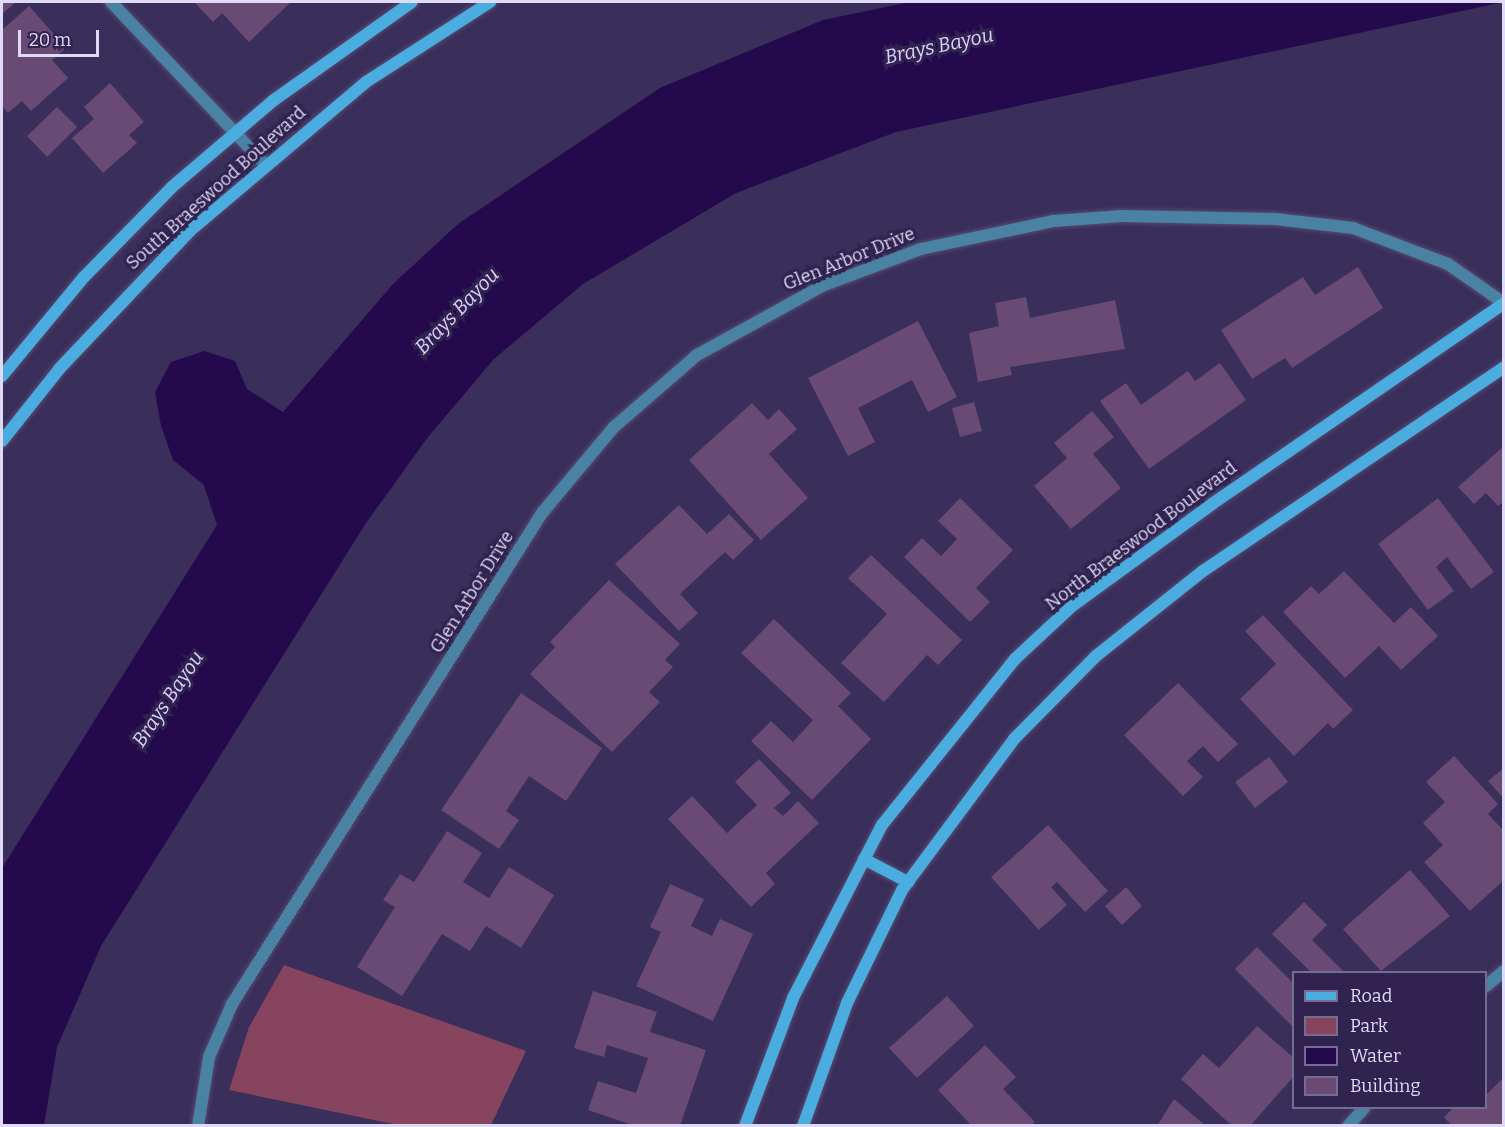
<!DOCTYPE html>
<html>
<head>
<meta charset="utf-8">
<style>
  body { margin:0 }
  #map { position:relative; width:1505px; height:1127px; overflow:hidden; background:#3a2e5a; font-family:Bitter,serif }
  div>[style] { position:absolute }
  .green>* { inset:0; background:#86445f }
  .water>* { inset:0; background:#25094d }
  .building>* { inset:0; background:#684a75 }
  .roads { filter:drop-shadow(0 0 2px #544a73) drop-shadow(0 0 2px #544a73) }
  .minor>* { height:12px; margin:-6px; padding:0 6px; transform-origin:6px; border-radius:6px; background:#4982a2 }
  .secondary>* { height:12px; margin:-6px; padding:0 6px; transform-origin:6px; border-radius:6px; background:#4bacdf }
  span { translate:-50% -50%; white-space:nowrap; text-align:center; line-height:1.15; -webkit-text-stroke:6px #30234f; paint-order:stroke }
  .street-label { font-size:18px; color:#dfdaf6 }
  .water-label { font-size:20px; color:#dbd2fb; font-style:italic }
  .frame { position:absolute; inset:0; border:3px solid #dfdaf6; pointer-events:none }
  .legend { position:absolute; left:1292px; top:971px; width:195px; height:138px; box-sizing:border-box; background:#30234f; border:2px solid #766c92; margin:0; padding:8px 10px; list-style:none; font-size:18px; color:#dfdaf6 }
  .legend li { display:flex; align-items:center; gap:12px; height:30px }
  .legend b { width:30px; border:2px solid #766c92 }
  .scale { position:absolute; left:18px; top:30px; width:81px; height:27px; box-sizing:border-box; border:3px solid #dfdaf6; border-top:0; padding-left:8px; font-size:18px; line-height:21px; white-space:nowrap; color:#dfdaf6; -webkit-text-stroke:4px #30234f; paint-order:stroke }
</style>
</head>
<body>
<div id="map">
  <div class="green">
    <div style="clip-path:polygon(284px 965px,526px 1051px,491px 1125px,398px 1125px,229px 1090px,249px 1027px)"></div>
  </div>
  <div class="water">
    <div style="clip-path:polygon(910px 2px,1504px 2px,896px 132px,736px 193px,583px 284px,494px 359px,428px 437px,366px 523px,101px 946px,57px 1047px,44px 1125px,2px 1125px,2px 868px,217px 525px,204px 485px,173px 460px,161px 426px,155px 392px,171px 362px,204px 351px,235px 361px,247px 389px,283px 412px,393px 284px,458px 224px,660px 88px,823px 20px)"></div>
  </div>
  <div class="building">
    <div style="clip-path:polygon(2px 2px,16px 2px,2px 14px)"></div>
    <div style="clip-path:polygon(194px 2px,291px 2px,249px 42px,222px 13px,213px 22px)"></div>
    <div style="clip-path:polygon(29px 6px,66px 48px,52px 60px,68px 78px,31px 111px,22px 101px,8px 113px,2px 106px,2px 30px)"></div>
    <div style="clip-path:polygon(110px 83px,144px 122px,129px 135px,137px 143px,103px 173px,72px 138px,94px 119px,84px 107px)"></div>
    <div style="clip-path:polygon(57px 107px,77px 127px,47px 157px,27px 136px)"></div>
    <div style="clip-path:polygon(1358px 267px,1383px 308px,1292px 368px,1285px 358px,1252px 379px,1221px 330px,1303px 277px,1315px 295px)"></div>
    <div style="clip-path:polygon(1026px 297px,1030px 318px,1115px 300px,1125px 349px,1010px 367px,1012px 375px,978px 382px,969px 333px,999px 326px,995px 303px)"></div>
    <div style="clip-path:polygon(918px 321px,957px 397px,928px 412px,912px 380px,858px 408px,875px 442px,848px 456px,808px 378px)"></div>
    <div style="clip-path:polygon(1220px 363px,1246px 400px,1149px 469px,1100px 401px,1126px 383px,1141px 405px,1188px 371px,1195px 381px)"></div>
    <div style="clip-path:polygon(974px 402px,982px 431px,960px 437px,952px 408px)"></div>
    <div style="clip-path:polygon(752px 403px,768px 420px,779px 409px,797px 429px,769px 454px,808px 498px,761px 540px,689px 460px)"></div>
    <div style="clip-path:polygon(1092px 411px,1114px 437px,1093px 454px,1121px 488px,1071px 529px,1034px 486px,1067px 458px,1054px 443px)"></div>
    <div style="clip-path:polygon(1504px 446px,1504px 501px,1498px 506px,1486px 493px,1474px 504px,1458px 487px)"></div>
    <div style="clip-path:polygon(960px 498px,1013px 550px,976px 588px,990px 602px,970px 622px,904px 557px,922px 538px,941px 556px,957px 539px,938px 521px)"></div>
    <div style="clip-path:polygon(1438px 498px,1494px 572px,1471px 589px,1447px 557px,1436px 567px,1454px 591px,1428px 610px,1378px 544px)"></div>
    <div style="clip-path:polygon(679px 505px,707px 534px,729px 514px,754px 540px,733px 560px,725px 552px,680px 594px,698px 613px,679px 631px,615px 564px)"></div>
    <div style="clip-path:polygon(871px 555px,962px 640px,938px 665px,927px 655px,884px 702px,841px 663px,887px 614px,848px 578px)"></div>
    <div style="clip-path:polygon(1344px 571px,1394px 623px,1411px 607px,1438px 636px,1401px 670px,1379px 646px,1345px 678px,1283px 612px,1311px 586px,1319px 594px)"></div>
    <div style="clip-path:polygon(609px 580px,680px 644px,665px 660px,673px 667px,649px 692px,660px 702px,612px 752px,530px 674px,555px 647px,550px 642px)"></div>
    <div style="clip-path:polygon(1263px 615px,1353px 710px,1333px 729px,1328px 723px,1294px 756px,1240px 699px,1276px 664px,1245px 631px)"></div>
    <div style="clip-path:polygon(774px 619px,851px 693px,838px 706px,871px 739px,812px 800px,751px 741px,771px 721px,793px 742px,813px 720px,741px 653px)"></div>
    <div style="clip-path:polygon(1178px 683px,1238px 744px,1218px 762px,1203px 746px,1187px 761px,1203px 777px,1183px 796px,1124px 735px)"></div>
    <div style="clip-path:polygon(521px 693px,602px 748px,566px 801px,529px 776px,506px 811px,519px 820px,499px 849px,441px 810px)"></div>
    <div style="clip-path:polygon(1454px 756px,1498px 804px,1488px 814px,1504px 831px,1504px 880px,1470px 911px,1424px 862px,1443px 845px,1423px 823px,1445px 802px,1426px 782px)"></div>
    <div style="clip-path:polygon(1269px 757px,1288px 782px,1255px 808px,1235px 782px)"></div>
    <div style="clip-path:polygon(759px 759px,791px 793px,774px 808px,783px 816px,798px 801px,819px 823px,766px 873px,775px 884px,751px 907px,668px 819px,692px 796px,727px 833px,757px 805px,735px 782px)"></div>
    <div style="clip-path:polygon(1504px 768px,1504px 799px,1488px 781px)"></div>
    <div style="clip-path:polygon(1048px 825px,1108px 891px,1085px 912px,1057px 882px,1051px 887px,1067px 905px,1039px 930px,991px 877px)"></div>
    <div style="clip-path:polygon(447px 831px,482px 853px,463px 882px,489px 898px,509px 867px,554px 895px,521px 948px,486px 926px,470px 951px,442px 934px,402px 996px,357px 967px,395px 907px,383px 900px,400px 874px,414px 882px)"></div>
    <div style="clip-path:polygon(1410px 870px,1450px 916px,1381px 971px,1343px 929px)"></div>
    <div style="clip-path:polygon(670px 884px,704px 899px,691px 926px,712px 936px,720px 919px,753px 934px,713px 1021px,636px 986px,661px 932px,650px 927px)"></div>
    <div style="clip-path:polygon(1126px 887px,1142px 906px,1122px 925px,1105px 906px)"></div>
    <div style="clip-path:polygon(1304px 902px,1327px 925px,1312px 940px,1344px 972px,1311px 972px,1272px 934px)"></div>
    <div style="clip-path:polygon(1257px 947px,1294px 984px,1294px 1028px,1235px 969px)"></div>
    <div style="clip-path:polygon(593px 991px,657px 1012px,650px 1032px,706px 1050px,680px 1126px,635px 1126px,588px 1110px,598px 1081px,636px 1093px,648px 1058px,607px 1045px,604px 1057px,574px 1048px)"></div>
    <div style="clip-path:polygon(947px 996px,974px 1026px,917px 1078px,889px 1048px)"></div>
    <div style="clip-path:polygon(1257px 1026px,1294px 1058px,1294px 1076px,1250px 1126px,1232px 1126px,1181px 1079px,1203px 1054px,1219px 1068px)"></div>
    <div style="clip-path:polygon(985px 1045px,1016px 1077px,1003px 1089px,1035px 1122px,1031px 1126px,972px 1126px,938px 1090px)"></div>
    <div style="clip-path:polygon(1504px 1077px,1504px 1126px,1452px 1126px,1444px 1117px,1453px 1108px,1486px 1108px,1486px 1095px)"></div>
    <div style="clip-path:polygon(1174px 1099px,1206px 1126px,1157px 1126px)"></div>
  </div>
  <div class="roads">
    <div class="minor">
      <div style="left:111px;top:2px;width:224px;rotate:46.5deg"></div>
      <div style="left:1486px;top:986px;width:23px;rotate:-40deg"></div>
      <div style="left:198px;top:1126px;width:70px;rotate:-80.9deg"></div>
      <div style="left:209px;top:1057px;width:58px;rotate:-66.5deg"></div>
      <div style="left:232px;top:1004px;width:581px;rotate:-57.73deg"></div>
      <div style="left:542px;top:513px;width:112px;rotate:-50.1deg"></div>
      <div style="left:614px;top:427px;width:110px;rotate:-40.9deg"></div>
      <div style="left:697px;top:355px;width:143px;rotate:-28.9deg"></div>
      <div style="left:822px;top:286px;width:106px;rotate:-20.5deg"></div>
      <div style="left:921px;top:249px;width:136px;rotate:-11.9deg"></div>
      <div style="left:1054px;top:221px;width:68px;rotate:-4.2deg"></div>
      <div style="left:1122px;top:216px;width:153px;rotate:1.1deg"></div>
      <div style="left:1275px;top:219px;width:79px;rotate:6.6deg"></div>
      <div style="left:1353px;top:228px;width:102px;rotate:20.8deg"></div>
      <div style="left:1448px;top:264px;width:68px;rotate:34.9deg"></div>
      <div style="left:1348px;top:1126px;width:24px;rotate:-48deg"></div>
    </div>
    <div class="secondary">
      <div style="left:2px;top:376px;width:129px;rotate:-50.4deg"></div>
      <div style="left:84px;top:277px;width:126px;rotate:-45.6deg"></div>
      <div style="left:172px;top:187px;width:134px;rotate:-40.5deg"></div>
      <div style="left:274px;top:100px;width:169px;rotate:-35.4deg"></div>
      <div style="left:2px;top:441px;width:93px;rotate:-51.5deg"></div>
      <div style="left:60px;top:368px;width:190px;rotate:-46.5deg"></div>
      <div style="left:191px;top:230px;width:229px;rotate:-40.2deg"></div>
      <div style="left:366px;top:82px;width:148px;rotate:-32.8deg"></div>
      <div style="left:864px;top:859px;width:50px;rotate:27.6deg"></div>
      <div style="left:745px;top:1126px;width:137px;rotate:-69.4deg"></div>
      <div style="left:793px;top:998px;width:195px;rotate:-62.8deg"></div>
      <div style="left:882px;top:825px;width:213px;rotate:-51.3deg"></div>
      <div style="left:1015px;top:659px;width:76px;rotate:-42.9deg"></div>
      <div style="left:1071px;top:607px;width:175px;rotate:-36.1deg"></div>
      <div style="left:1212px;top:504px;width:354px;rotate:-34.5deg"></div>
      <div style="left:803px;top:1126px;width:131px;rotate:-70.3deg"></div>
      <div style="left:847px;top:1003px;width:126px;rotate:-64deg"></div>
      <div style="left:902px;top:890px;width:188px;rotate:-53.4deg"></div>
      <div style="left:1014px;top:739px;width:117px;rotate:-45.3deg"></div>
      <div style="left:1096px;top:656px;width:137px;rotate:-38.5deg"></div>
      <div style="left:1203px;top:571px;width:364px;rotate:-34.1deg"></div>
    </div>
  </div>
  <div class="street-label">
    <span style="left:216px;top:188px;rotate:-42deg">South Braeswood Boulevard</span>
    <span style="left:849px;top:259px;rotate:-22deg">Glen Arbor Drive</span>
    <span style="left:1141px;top:536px;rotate:-37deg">North Braeswood Boulevard</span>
    <span style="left:472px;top:592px;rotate:-58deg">Glen Arbor Drive</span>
  </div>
  <div class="water-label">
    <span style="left:939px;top:46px;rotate:-12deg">Brays Bayou</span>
    <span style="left:457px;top:311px;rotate:-46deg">Brays Bayou</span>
    <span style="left:168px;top:699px;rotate:-56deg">Brays Bayou</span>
  </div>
  <div class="frame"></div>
  <ul class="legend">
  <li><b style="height:8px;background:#4bacdf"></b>Road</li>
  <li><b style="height:16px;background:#86445f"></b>Park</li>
  <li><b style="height:16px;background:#25094d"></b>Water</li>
  <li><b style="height:16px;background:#684a75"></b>Building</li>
  </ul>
  <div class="scale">20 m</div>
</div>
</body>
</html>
